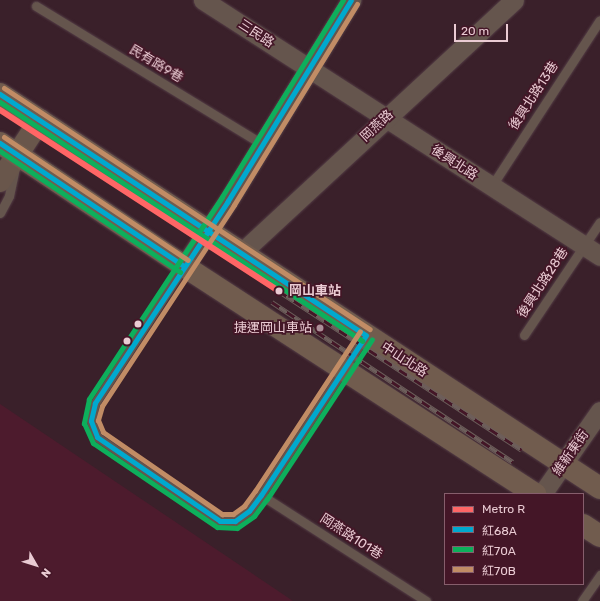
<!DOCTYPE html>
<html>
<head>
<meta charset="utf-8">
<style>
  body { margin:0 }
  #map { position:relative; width:600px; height:601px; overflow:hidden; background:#3a202a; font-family:Rubik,"Noto Sans TC",sans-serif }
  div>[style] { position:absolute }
  .built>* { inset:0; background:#4d1b2d }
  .roads { filter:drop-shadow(0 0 1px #543e46) drop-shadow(0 0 1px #543e46) }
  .lane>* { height:9px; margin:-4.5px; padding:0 4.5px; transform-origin:4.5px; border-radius:4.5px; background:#65554d }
  .street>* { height:19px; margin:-9.5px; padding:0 9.5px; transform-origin:9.5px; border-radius:9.5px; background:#65554d }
  .secondary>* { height:22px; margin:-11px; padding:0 11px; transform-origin:11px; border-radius:11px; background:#69564b }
  .primary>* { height:22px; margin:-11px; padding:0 11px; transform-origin:11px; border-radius:11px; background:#715c4e }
  .rail>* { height:4.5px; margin-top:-2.25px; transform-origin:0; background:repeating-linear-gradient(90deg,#441627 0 9px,#6d5e5b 0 18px); box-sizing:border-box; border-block:1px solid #6d5e5b }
  .bus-1>* { height:5px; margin:-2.5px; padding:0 2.5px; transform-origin:2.5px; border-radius:2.5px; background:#00a9ce }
  .bus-2>* { height:5px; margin:-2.5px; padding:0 2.5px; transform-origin:2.5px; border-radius:2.5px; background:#0daf5c }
  .bus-3>* { height:5px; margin:-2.5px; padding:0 2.5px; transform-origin:2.5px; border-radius:2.5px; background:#c18c65 }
  .metro-1>* { height:6px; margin:-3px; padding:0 3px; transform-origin:3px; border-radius:3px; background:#f66 }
  .dots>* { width:11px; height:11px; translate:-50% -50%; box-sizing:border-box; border:2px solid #441627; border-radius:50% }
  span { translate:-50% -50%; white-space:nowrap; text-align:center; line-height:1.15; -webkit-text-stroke:3.5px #441627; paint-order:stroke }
  .street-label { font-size:13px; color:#eacbd3 }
  .stop-label { font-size:13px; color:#eacbd3; font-weight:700 }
  .left { translate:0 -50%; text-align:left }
  .poi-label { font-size:13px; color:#eacbd3 }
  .right { translate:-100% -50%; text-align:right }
  .legend { position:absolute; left:444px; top:493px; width:140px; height:92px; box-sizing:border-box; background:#441627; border:1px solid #865e6c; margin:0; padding:5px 7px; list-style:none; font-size:12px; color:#eacbd3 }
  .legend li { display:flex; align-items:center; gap:8px; height:20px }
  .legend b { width:20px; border:1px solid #865e6c }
  .north { position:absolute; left:16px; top:545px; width:40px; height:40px; -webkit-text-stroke:3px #441627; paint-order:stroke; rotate:129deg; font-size:11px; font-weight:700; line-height:16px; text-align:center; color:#eacbd3 }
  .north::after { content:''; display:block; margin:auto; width:14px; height:18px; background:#eacbd3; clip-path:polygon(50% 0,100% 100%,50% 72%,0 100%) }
  .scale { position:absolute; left:454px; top:24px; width:54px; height:18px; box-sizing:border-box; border:2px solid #eacbd3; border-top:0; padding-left:5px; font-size:12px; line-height:14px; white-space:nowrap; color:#eacbd3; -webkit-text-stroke:3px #441627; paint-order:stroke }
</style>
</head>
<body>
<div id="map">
  <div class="built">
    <div style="clip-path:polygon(0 404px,293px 601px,0 601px)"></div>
  </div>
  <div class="roads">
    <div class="lane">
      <div style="left:36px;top:6px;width:265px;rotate:31.4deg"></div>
      <div style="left:491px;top:187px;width:199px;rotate:-56.9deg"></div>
      <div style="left:0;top:213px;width:19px;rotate:-62deg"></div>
      <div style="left:9px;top:196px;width:25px;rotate:-78deg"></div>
      <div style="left:184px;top:266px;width:163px;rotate:123deg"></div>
      <div style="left:95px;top:403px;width:18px;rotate:103deg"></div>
      <div style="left:91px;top:421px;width:17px;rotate:69deg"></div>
      <div style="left:97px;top:437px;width:149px;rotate:34.3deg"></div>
      <div style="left:220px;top:521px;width:15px"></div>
      <div style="left:235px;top:521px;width:17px;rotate:-36deg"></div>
      <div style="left:249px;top:511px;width:20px;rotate:-53deg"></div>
      <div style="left:261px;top:495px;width:191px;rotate:-56.7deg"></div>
      <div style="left:524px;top:335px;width:136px;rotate:-56.1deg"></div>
      <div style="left:261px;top:495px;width:196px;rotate:32.7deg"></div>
      <div style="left:582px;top:601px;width:32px;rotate:-55deg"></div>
    </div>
    <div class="street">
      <div style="left:203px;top:0;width:472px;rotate:32.8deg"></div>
      <div style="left:241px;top:253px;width:372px;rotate:-42.8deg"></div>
      <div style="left:184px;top:266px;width:78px;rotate:-55.9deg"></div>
      <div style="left:228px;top:201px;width:236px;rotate:-58.5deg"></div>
      <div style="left:542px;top:494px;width:101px;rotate:-55.1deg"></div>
    </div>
    <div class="secondary">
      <div style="left:0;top:181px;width:73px;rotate:-56.7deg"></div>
    </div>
    <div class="primary">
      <div style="left:0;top:94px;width:718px;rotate:33.29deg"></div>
      <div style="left:0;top:143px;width:221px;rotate:33.8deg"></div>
      <div style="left:184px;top:266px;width:419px;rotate:33deg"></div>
      <div style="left:583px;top:525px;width:20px;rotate:33deg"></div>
    </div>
  </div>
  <div class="rail">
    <div style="left:279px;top:291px;width:290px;rotate:33.2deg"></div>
    <div style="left:272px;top:302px;width:289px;rotate:33.6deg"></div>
  </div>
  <div class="bus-1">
    <div style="left:351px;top:0;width:236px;rotate:121.5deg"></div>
    <div style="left:228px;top:201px;width:242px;rotate:123.4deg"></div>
    <div style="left:95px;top:403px;width:18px;rotate:103deg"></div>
    <div style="left:91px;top:421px;width:17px;rotate:69deg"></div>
    <div style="left:97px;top:437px;width:149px;rotate:34.3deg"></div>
    <div style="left:220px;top:521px;width:15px"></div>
    <div style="left:235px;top:521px;width:17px;rotate:-36deg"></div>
    <div style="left:249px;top:511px;width:20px;rotate:-53deg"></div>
    <div style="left:261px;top:495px;width:191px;rotate:-56.7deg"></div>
    <div style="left:0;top:94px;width:438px;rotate:33.4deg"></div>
    <div style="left:0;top:143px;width:221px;rotate:33.8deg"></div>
  </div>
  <div class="bus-2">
    <div style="left:343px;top:0;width:231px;rotate:121.6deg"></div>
    <div style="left:222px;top:197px;width:242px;rotate:123.4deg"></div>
    <div style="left:89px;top:399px;width:25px;rotate:102deg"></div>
    <div style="left:84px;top:423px;width:22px;rotate:66deg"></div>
    <div style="left:93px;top:443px;width:150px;rotate:34.1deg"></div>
    <div style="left:217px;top:527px;width:20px;rotate:3deg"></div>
    <div style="left:237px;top:528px;width:21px;rotate:-35deg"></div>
    <div style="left:254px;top:516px;width:21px;rotate:-53deg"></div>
    <div style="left:267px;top:499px;width:191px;rotate:-56.7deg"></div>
    <div style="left:0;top:102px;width:434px;rotate:33.4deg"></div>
    <div style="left:0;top:151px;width:217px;rotate:33.9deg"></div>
  </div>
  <div class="bus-3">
    <div style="left:357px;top:4px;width:236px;rotate:121.5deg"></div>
    <div style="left:234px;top:205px;width:240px;rotate:123.3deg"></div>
    <div style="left:102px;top:406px;width:15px;rotate:106deg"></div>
    <div style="left:98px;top:420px;width:13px;rotate:67deg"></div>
    <div style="left:103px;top:432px;width:145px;rotate:34.6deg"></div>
    <div style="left:222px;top:514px;width:11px"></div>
    <div style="left:233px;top:514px;width:14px;rotate:-36deg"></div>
    <div style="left:244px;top:506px;width:19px;rotate:-54deg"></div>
    <div style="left:255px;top:491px;width:191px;rotate:-56.7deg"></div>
    <div style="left:4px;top:88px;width:438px;rotate:33.4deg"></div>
    <div style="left:4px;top:137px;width:221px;rotate:33.8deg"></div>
  </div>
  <div class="metro-1">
    <div style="left:0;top:110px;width:333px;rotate:33deg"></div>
  </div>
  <div class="dots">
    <div style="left:279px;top:291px;background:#eacbd3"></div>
    <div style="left:138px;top:324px;background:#eacbd3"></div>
    <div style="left:320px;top:328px;background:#ac8f98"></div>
    <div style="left:127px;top:341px;background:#eacbd3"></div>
  </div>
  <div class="street-label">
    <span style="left:256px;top:34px;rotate:33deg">三民路</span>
    <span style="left:156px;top:64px;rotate:31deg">民有路9巷</span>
    <span style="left:534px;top:96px;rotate:-57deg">後興北路13巷</span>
    <span style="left:377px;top:126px;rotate:-43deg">岡燕路</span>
    <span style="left:454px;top:163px;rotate:33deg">後興北路</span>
    <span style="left:543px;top:283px;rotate:-57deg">後興北路28巷</span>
    <span style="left:404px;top:360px;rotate:33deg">中山北路</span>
    <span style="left:571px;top:453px;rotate:-55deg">維新東街</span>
    <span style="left:351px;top:537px;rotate:33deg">岡燕路101巷</span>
  </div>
  <div class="stop-label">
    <span class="left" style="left:289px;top:291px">岡山車站</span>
  </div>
  <div class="poi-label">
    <span class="right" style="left:312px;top:328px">捷運岡山車站</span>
  </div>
  <ul class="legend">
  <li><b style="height:5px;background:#f66"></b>Metro R</li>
  <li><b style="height:5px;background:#00a9ce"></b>紅68A</li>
  <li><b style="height:5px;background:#0daf5c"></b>紅70A</li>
  <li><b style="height:5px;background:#c18c65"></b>紅70B</li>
  </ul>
  <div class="north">N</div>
  <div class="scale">20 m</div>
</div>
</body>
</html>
